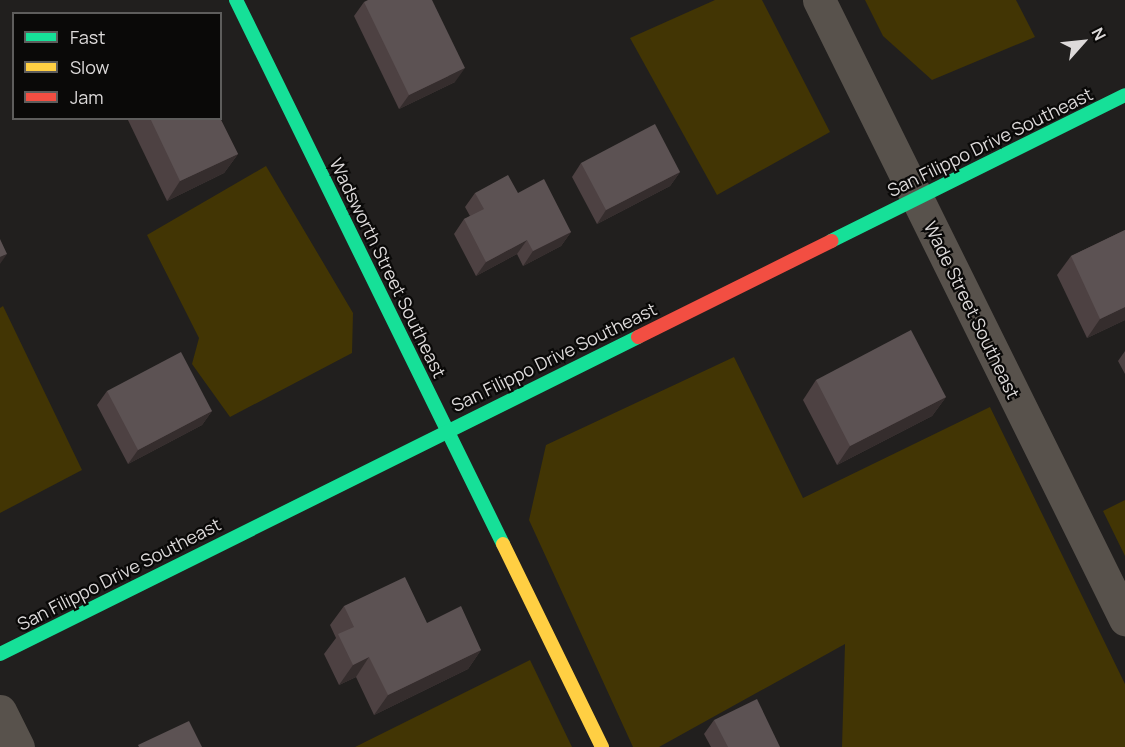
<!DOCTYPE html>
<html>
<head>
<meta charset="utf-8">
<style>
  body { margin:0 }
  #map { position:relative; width:1125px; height:747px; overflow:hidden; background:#211f1e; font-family:Manrope,sans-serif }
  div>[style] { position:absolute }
  .green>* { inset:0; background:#423504 }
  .street>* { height:33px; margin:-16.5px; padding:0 16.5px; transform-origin:16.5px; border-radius:16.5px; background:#58524c }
  .fast>* { height:14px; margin:-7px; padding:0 7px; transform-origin:7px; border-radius:7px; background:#16e098 }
  .slow>* { height:14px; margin:-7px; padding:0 7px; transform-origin:7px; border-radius:7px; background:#ffcf43 }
  .jam>* { height:14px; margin:-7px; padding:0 7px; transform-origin:7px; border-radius:7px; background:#f24e42 }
  .wall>* { inset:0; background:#4d4142 }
  .shaded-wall>* { inset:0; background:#352d2d }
  .building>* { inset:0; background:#5c5253 }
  span { translate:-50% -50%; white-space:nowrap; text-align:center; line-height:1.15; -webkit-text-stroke:4.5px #0a0908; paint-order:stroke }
  .street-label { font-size:18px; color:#dddada }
  .legend { position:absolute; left:12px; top:12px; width:210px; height:108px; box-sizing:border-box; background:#0a0908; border:2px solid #5e5d5c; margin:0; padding:8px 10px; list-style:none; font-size:18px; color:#dddada }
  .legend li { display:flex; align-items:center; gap:12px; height:30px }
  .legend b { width:30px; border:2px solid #5e5d5c }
  .north { position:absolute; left:1053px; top:12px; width:60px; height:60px; -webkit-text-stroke:4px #0a0908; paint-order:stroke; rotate:63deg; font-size:16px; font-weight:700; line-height:24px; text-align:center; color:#dddada }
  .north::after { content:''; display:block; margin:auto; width:21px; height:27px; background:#dddada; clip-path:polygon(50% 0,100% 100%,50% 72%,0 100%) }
</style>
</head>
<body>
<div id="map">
  <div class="green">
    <div style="clip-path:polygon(715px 0,762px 0,830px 132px,717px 195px,630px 38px)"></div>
    <div style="clip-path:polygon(865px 0,1016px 0,1035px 37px,932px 80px,883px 36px)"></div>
    <div style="clip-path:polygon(266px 166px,353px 313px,352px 353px,230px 417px,192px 364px,199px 338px,147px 235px)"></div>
    <div style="clip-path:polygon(3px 306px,82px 470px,0 513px,0 308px)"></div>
    <div style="clip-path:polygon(734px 357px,803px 498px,990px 407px,1125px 684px,1125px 747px,842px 747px,845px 644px,659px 747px,633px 747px,529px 520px,546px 445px)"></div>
    <div style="clip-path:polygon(1125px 500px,1125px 556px,1103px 511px)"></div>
    <div style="clip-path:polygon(530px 660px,572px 747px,355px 747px)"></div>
  </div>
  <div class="street">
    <div style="left:819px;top:0;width:691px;rotate:63.69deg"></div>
    <div style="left:0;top:711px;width:40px;rotate:63.4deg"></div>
  </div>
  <div class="fast">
    <div style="left:236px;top:0;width:606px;rotate:63.86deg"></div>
    <div style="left:831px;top:241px;width:328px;rotate:-26.4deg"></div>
    <div style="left:0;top:654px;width:712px;rotate:-26.42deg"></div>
  </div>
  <div class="slow">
    <div style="left:503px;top:544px;width:226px;rotate:64deg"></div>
  </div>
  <div class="jam">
    <div style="left:638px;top:337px;width:216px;rotate:-26.4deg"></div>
  </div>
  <div class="wall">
    <div style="clip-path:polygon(364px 2px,455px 82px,399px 109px,354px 16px)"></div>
    <div style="clip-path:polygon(127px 118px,220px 118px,238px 154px,224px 173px,167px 201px)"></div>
    <div style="clip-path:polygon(581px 163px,680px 172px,670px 186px,597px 224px,572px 177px)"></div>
    <div style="clip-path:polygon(475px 193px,518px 193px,571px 232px,561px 246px,523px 266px,517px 254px,476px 276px,454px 234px,464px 219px,470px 216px,465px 207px)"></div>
    <div style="clip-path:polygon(1125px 230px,1125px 320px,1087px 338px,1057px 275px,1071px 256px)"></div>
    <div style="clip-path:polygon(1125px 351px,1125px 374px,1118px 361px)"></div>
    <div style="clip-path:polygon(816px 380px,946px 397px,932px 416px,837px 465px,803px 400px)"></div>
    <div style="clip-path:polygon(107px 391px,212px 411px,202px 425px,128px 464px,97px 405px)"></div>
    <div style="clip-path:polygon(344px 606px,427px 623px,481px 650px,468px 669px,374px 715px,356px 677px,339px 685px,324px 654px,336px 638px,330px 625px)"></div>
    <div style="clip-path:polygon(714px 720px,780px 747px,711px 747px,704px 734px)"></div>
  </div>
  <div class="shaded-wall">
    <div style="clip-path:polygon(465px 68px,455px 82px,399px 109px,409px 95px)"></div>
    <div style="clip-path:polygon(238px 154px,224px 173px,167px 201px,180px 181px)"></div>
    <div style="clip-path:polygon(680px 172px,670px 186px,597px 224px,606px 210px)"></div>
    <div style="clip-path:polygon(571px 232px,561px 246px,523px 266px,533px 251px)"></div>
    <div style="clip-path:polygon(527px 240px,517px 254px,476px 276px,486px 262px)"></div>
    <div style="clip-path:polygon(7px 254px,0 264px,0 257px)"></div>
    <div style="clip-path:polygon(1125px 307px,1125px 320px,1087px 338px,1100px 319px)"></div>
    <div style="clip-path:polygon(946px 397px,932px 416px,837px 465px,850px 446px)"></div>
    <div style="clip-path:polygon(212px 411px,202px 425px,128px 464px,138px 450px)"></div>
    <div style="clip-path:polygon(481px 650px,468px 669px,374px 715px,388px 695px)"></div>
    <div style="clip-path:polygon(369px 657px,356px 677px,339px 685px,353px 665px)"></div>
  </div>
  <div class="building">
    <div style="clip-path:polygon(368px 0,432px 0,465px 68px,409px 95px,364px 2px)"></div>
    <div style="clip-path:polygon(150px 118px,220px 118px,238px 154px,180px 181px)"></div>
    <div style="clip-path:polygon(655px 124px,680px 172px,606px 210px,581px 163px)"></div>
    <div style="clip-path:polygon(508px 175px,518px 193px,544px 179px,571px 232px,533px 251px,527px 240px,486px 262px,464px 219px,484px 209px,475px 193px)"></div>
    <div style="clip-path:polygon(1125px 230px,1125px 307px,1100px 319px,1071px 256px)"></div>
    <div style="clip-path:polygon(0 239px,7px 254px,0 257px)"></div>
    <div style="clip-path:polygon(911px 330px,946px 397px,850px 446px,816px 380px)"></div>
    <div style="clip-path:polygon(181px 352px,212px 411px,138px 450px,107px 391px)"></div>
    <div style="clip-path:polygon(405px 577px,427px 623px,461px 606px,481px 650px,388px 695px,369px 657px,353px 665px,338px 634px,354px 627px,344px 606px)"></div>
    <div style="clip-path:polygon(757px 699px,780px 747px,728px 747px,714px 720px)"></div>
    <div style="clip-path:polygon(189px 721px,202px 747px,139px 747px,138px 745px)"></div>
  </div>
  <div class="street-label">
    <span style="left:990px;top:142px;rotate:-26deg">San Filippo Drive Southeast</span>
    <span style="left:388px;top:268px;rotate:64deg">Wadsworth Street Southeast</span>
    <span style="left:972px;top:310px;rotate:64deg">Wade Street Southeast</span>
    <span style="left:554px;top:357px;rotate:-26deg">San Filippo Drive Southeast</span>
    <span style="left:119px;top:574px;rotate:-27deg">San Filippo Drive Southeast</span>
  </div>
  <ul class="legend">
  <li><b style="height:8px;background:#16e098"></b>Fast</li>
  <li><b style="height:8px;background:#ffcf43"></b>Slow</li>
  <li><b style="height:8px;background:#f24e42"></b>Jam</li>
  </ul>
  <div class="north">N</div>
</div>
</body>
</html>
